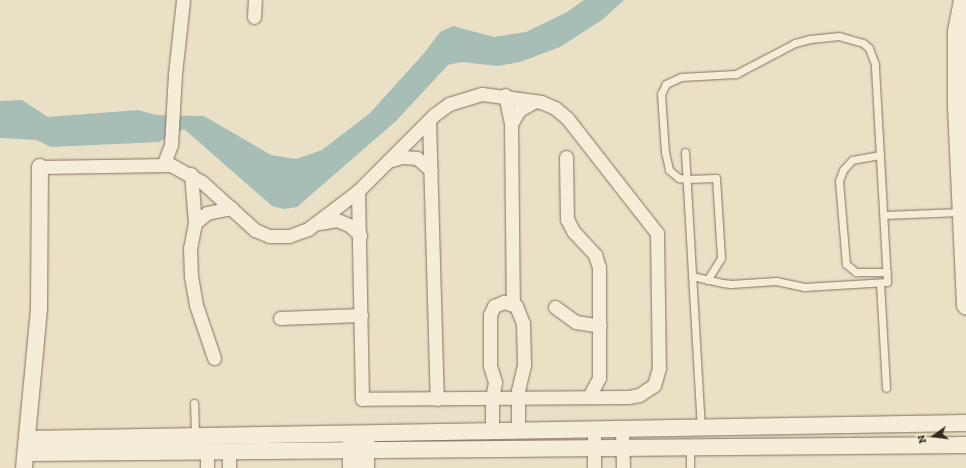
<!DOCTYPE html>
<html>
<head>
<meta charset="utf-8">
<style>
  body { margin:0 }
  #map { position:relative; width:966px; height:468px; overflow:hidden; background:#eae0c5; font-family:"Zilla Slab",serif }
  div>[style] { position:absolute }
  .water>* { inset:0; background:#a7beb7 }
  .roads { filter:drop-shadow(0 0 1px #83725d) drop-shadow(0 0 1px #83725d) }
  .service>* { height:7px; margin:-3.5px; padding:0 3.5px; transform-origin:3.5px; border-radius:3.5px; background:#f6edd8 }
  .minor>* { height:13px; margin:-6.5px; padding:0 6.5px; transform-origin:6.5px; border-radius:6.5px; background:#f6edd8 }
  .tertiary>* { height:16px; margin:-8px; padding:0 8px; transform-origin:8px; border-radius:8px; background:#f6edd8 }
  .secondary>* { height:19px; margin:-9.5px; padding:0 9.5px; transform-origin:9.5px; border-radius:9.5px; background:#f6edd8 }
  span { translate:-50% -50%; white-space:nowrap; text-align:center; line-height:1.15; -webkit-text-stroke:3px #f2ead4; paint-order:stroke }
  .north { position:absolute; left:914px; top:416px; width:40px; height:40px; -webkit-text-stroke:3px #f2ead4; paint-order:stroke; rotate:256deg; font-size:11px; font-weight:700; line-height:16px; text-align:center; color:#352a1f }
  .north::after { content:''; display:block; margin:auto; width:14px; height:18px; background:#352a1f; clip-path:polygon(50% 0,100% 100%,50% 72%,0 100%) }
</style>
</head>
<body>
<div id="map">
  <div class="water">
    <div style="clip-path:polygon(584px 0,624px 0,602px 20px,560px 47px,520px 62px,498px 66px,461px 62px,448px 65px,396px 121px,297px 207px,284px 209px,272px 206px,184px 129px,159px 142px,51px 147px,36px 140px,0 138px,0 101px,22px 100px,48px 117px,138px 110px,156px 115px,204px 116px,271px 155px,296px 159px,322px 150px,370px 113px,425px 52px,440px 32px,453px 26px,494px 37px,526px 32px,567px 12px)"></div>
  </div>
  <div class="roads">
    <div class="service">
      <div style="left:685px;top:152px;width:275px;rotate:86.7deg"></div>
      <div style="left:880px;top:155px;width:28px;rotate:170deg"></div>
      <div style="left:852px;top:160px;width:13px;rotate:132deg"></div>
      <div style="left:843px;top:170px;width:12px;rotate:110deg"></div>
      <div style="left:839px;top:181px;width:83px;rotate:85.2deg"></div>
      <div style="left:846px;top:264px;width:13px;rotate:39deg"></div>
      <div style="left:856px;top:272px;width:31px"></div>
      <div style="left:884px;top:215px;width:77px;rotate:-2.2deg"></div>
      <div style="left:692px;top:276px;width:32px;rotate:13deg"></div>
      <div style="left:723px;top:283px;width:8px;rotate:7deg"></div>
      <div style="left:731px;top:284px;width:45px;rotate:-3.8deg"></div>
      <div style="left:776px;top:281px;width:29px;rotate:12deg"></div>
      <div style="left:804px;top:287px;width:83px;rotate:-3.4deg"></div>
      <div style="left:887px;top:282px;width:218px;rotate:-93.2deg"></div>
      <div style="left:875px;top:64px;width:17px;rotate:-111deg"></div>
      <div style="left:869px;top:48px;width:8px;rotate:-140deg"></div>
      <div style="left:863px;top:43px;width:25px;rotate:-164deg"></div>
      <div style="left:839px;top:36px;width:29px;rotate:174deg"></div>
      <div style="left:810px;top:39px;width:16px;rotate:165deg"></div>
      <div style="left:795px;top:43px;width:67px;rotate:152.3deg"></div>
      <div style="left:736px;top:74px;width:55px;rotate:176.9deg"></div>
      <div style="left:681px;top:77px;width:17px;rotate:155deg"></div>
      <div style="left:666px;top:84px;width:11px;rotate:117deg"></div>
      <div style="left:661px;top:94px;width:58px;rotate:86.1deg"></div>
      <div style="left:665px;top:152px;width:18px;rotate:77deg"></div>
      <div style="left:669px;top:170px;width:13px;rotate:39deg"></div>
      <div style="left:679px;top:178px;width:8px;rotate:7deg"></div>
      <div style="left:687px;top:179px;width:29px;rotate:-2deg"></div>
      <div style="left:716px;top:178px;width:80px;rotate:86.4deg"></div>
      <div style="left:721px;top:258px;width:26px;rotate:122deg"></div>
      <div style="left:880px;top:283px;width:105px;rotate:86.7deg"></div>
      <div style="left:194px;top:403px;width:32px;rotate:88deg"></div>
      <div style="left:690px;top:447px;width:21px;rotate:90deg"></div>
    </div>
    <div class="minor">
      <div style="left:254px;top:17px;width:17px;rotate:-87deg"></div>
      <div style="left:505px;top:95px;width:30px;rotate:78deg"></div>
      <div style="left:511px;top:124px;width:180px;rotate:89.4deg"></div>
      <div style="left:429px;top:120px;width:279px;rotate:88.4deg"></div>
      <div style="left:511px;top:124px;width:16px;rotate:-60deg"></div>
      <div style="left:519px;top:110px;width:18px;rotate:-29deg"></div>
      <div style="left:566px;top:157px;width:62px;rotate:89.1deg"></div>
      <div style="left:567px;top:219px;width:13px;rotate:63deg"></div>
      <div style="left:573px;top:231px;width:33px;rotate:47deg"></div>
      <div style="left:595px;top:255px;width:13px;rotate:72deg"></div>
      <div style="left:599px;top:267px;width:111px;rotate:90deg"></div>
      <div style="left:599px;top:378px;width:21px;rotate:118deg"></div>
      <div style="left:388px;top:161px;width:15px;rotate:-16deg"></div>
      <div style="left:402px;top:157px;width:15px;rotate:4deg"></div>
      <div style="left:417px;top:158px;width:18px;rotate:41deg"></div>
      <div style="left:164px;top:163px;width:19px;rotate:-69deg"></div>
      <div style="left:171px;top:145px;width:71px;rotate:-86.8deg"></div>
      <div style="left:175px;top:74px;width:74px;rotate:-83.8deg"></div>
      <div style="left:40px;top:167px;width:131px;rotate:-0.9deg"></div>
      <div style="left:171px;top:165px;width:35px;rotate:29deg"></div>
      <div style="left:202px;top:182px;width:72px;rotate:42.2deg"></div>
      <div style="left:255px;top:230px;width:15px;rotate:23deg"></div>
      <div style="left:269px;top:236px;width:20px"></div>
      <div style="left:289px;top:236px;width:20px;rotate:-20deg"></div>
      <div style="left:308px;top:229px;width:63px;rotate:-37.2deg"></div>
      <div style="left:358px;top:191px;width:107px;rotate:-45deg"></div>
      <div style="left:434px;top:115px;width:19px;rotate:-36deg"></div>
      <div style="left:449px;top:104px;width:34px;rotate:-17deg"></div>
      <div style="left:482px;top:94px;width:60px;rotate:7.7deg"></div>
      <div style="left:541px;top:102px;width:15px;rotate:23deg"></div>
      <div style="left:555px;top:108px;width:16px;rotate:40deg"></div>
      <div style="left:567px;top:118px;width:146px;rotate:52deg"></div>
      <div style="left:657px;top:233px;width:135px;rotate:89.2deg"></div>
      <div style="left:659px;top:368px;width:18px;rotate:106deg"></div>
      <div style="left:654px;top:385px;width:18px;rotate:146deg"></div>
      <div style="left:639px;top:395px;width:10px;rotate:169deg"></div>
      <div style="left:629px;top:397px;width:267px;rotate:179.6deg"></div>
      <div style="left:362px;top:399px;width:208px;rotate:-91.1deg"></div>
      <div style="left:191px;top:174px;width:49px;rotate:85.3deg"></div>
      <div style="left:195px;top:223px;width:25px;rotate:101deg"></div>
      <div style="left:190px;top:248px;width:28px;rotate:88deg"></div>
      <div style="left:191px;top:276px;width:29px;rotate:80deg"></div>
      <div style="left:196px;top:305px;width:56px;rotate:71.2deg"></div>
      <div style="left:195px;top:223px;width:16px;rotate:-40deg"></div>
      <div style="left:207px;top:213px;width:25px;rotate:-12deg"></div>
      <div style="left:319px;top:223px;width:18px;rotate:-9deg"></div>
      <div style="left:337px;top:220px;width:13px;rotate:23deg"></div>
      <div style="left:349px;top:225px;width:15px;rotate:42deg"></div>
      <div style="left:555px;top:307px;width:26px;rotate:36deg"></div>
      <div style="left:576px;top:322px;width:24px;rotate:9deg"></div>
      <div style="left:280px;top:318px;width:81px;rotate:-2.1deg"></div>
      <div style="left:622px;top:428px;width:40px;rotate:88.6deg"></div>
      <div style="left:492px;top:430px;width:32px;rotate:-90deg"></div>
      <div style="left:492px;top:398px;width:16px;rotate:-79deg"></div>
      <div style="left:495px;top:382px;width:17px;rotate:-107deg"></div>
      <div style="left:490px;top:366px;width:51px;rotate:-90deg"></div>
      <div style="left:490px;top:315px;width:10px;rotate:-66deg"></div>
      <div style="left:494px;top:306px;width:11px;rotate:-22deg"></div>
      <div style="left:504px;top:302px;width:13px;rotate:18deg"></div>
      <div style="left:516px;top:306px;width:18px;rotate:68deg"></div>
      <div style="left:523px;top:323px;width:42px;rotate:88.6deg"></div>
      <div style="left:524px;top:365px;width:26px;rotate:103deg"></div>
      <div style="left:518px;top:390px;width:40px;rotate:90deg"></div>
      <div style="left:207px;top:451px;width:17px;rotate:90deg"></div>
      <div style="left:229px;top:451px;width:17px;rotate:90deg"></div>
      <div style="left:594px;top:468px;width:40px;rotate:-90deg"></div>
    </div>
    <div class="tertiary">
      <div style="left:27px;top:439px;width:939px;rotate:-0.98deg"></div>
      <div style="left:26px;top:453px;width:940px;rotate:-0.49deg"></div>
      <div style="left:24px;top:468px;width:161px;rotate:-84.6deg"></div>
      <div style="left:39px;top:308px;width:141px;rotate:-89.6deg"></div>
      <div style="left:351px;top:468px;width:28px;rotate:-90deg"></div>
      <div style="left:366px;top:468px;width:28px;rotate:-90deg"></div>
    </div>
    <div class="secondary">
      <div style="left:963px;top:0;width:33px;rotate:101deg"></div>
      <div style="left:957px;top:32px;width:74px;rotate:90deg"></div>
      <div style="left:957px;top:106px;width:199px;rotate:87.4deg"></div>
    </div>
  </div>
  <div class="north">N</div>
</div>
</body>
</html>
